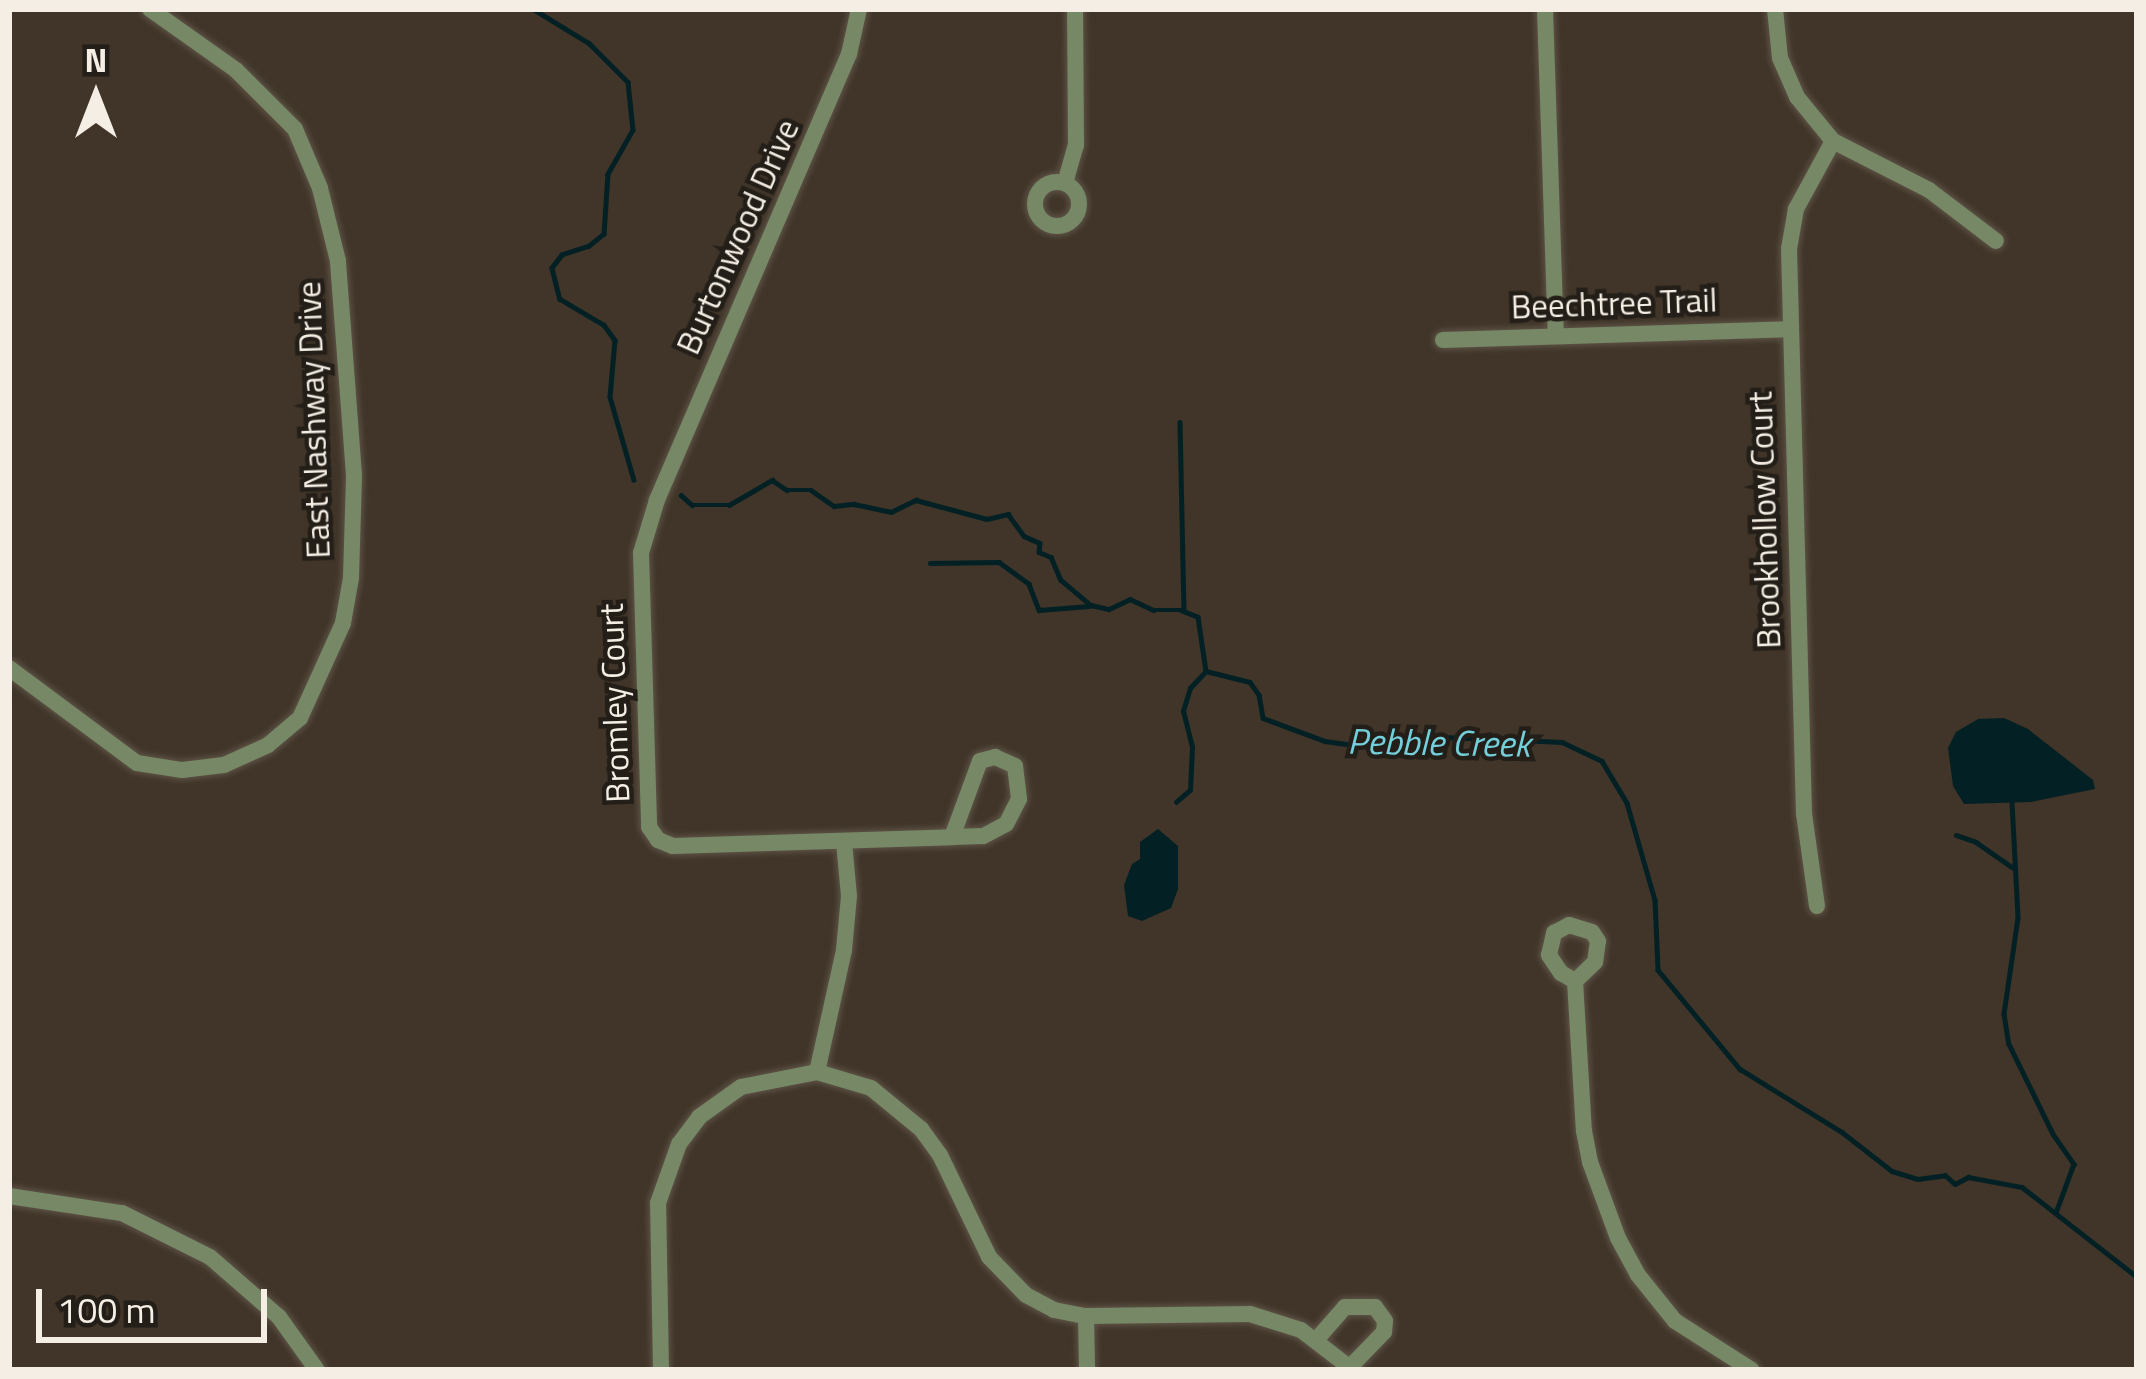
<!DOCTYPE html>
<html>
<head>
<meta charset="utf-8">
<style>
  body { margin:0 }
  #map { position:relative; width:2146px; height:1379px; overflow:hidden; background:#403528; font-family:"Titillium Web",sans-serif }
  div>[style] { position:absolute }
  .water>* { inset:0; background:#032124 }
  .stream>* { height:4.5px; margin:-2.25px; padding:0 2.25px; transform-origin:2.25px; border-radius:2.25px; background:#032124 }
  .roads { filter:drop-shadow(0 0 3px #5d5346) drop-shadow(0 0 3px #5d5346) }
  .minor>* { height:16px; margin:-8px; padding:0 8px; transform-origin:8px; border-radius:8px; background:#786 }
  .minor>.ring { margin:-8px; padding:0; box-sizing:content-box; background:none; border:16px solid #786; border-radius:50% }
  span { translate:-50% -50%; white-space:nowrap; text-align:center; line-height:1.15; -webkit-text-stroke:9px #231e18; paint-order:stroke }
  .street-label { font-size:33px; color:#f5eee5 }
  .water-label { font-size:36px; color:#73d0db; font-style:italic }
  .frame { position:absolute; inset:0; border:12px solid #f5eee5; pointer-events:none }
  .north { position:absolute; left:36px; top:36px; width:120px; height:120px; -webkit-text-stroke:9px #231e18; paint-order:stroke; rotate:0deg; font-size:33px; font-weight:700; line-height:48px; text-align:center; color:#f5eee5 }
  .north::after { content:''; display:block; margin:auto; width:42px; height:54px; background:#f5eee5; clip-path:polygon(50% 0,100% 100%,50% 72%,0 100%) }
  .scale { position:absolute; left:36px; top:1289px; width:231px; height:54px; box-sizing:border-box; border:6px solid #f5eee5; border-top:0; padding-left:15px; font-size:36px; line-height:42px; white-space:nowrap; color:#f5eee5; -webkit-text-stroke:9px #231e18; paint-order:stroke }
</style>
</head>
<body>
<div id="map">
  <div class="water">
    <div style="clip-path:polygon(2004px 718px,2028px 729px,2093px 780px,2095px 789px,2031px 802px,1964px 804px,1953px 786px,1948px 748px,1956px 732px,1978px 719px)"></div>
    <div style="clip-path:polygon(1158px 829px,1178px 846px,1178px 889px,1171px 908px,1142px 921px,1128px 916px,1124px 885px,1132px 864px,1140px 859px,1140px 842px)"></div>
  </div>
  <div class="stream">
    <div style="left:533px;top:9px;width:66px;rotate:31.3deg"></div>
    <div style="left:589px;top:43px;width:55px;rotate:45deg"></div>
    <div style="left:628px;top:82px;width:48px;rotate:84.1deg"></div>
    <div style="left:633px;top:130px;width:51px;rotate:119.6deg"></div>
    <div style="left:608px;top:174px;width:60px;rotate:93.8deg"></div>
    <div style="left:604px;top:234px;width:19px;rotate:141deg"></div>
    <div style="left:589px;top:246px;width:28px;rotate:162deg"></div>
    <div style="left:562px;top:255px;width:16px;rotate:128deg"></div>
    <div style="left:552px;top:268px;width:32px;rotate:76deg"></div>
    <div style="left:560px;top:299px;width:51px;rotate:30.6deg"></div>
    <div style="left:604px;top:325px;width:19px;rotate:54deg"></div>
    <div style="left:615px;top:340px;width:57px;rotate:95deg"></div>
    <div style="left:610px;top:397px;width:86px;rotate:73.9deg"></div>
    <div style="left:1180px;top:422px;width:189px;rotate:88.8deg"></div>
    <div style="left:681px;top:495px;width:15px;rotate:42deg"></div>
    <div style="left:692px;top:505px;width:37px"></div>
    <div style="left:729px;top:505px;width:50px;rotate:-30.2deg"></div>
    <div style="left:772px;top:480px;width:18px;rotate:34deg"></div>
    <div style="left:787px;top:490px;width:24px"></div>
    <div style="left:811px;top:490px;width:28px;rotate:35deg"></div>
    <div style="left:834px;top:506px;width:20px;rotate:-6deg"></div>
    <div style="left:854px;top:504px;width:38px;rotate:12deg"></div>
    <div style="left:891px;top:512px;width:28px;rotate:-26deg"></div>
    <div style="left:916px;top:500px;width:73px;rotate:15deg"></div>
    <div style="left:987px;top:519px;width:22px;rotate:-13deg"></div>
    <div style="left:1008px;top:514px;width:27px;rotate:54deg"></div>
    <div style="left:1024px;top:536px;width:17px;rotate:24deg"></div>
    <div style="left:1040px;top:543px;width:9px;rotate:96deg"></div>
    <div style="left:1039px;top:552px;width:13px;rotate:23deg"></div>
    <div style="left:1051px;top:557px;width:25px;rotate:67deg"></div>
    <div style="left:1061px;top:580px;width:39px;rotate:40deg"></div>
    <div style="left:1091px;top:605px;width:18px;rotate:13deg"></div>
    <div style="left:1109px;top:609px;width:23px;rotate:-25deg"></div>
    <div style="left:1130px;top:599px;width:26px;rotate:25deg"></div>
    <div style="left:1154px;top:610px;width:27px"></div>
    <div style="left:1181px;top:610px;width:18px;rotate:22deg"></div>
    <div style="left:1198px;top:617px;width:55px;rotate:81.6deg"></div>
    <div style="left:930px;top:563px;width:69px;rotate:-0.8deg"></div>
    <div style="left:999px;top:562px;width:37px;rotate:36deg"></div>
    <div style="left:1029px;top:584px;width:28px;rotate:69deg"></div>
    <div style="left:1039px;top:610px;width:50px;rotate:-4.6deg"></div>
    <div style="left:1206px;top:671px;width:45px;rotate:14deg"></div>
    <div style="left:1250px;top:682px;width:16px;rotate:55deg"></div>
    <div style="left:1259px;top:695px;width:23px;rotate:80deg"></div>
    <div style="left:1263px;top:718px;width:66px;rotate:20.4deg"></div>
    <div style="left:1325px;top:741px;width:28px;rotate:8deg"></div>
    <div style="left:1353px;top:745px;width:68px;rotate:-7.7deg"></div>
    <div style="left:1420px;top:736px;width:142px;rotate:2.4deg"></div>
    <div style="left:1562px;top:742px;width:44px;rotate:25.4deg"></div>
    <div style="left:1602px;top:761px;width:49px;rotate:59.2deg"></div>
    <div style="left:1627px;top:803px;width:101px;rotate:73.9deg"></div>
    <div style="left:1655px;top:900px;width:70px;rotate:87.5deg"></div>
    <div style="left:1658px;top:970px;width:129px;rotate:50.4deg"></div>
    <div style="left:1740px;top:1069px;width:120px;rotate:31.7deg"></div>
    <div style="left:1842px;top:1132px;width:63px;rotate:38deg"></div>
    <div style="left:1892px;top:1171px;width:27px;rotate:17deg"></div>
    <div style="left:1918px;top:1179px;width:27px;rotate:-8deg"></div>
    <div style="left:1945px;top:1175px;width:13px;rotate:42deg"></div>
    <div style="left:1955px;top:1184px;width:15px;rotate:-28deg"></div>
    <div style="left:1968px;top:1177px;width:55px;rotate:10.5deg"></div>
    <div style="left:2022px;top:1187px;width:146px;rotate:38deg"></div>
    <div style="left:1176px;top:802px;width:18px;rotate:-41deg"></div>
    <div style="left:1190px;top:790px;width:43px;rotate:-87.3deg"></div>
    <div style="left:1192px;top:747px;width:37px;rotate:-104deg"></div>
    <div style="left:1183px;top:711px;width:24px;rotate:-73deg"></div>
    <div style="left:1190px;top:688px;width:23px;rotate:-47deg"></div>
    <div style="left:2012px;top:802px;width:116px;rotate:87deg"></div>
    <div style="left:2018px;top:918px;width:97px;rotate:98.3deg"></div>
    <div style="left:2004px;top:1014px;width:30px;rotate:81deg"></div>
    <div style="left:2009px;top:1044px;width:100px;rotate:63.9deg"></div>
    <div style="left:2053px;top:1134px;width:37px;rotate:55deg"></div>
    <div style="left:2074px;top:1164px;width:52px;rotate:110.2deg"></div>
    <div style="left:1956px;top:835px;width:21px;rotate:19deg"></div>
    <div style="left:1976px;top:842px;width:44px;rotate:34.8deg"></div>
  </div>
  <div class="roads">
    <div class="minor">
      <div style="left:859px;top:9px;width:46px;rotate:102.5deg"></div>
      <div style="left:849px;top:54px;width:486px;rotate:113.3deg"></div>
      <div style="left:657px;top:500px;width:55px;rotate:106.8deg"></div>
      <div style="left:641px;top:553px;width:274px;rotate:88.3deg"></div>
      <div style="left:649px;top:827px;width:16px;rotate:55deg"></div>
      <div style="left:658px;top:840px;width:16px;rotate:22deg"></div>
      <div style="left:673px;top:846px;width:279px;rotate:-1.8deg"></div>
      <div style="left:952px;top:837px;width:81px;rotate:-69.8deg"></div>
      <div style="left:980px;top:761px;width:16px;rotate:-15deg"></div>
      <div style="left:995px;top:757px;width:22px;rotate:24deg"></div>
      <div style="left:1015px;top:766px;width:33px;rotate:83deg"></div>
      <div style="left:1019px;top:799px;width:28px;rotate:117deg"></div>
      <div style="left:1006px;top:824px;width:26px;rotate:152deg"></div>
      <div style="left:983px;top:836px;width:31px;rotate:178deg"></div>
      <div style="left:1545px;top:9px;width:327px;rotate:88.1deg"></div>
      <div style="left:1775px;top:9px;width:49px;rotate:84.2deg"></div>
      <div style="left:1780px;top:58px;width:43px;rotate:66.4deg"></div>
      <div style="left:1797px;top:97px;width:57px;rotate:50.7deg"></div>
      <div style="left:1833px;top:141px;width:108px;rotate:27deg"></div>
      <div style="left:1929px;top:190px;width:84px;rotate:37.3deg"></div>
      <div class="ring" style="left:1035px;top:182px;width:28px;height:28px"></div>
      <div style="left:1065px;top:183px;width:40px;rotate:-74deg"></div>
      <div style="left:1076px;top:145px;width:136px;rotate:-90.4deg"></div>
      <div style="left:1443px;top:340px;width:345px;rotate:-1.8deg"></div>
      <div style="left:9px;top:668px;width:159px;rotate:36.6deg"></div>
      <div style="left:137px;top:763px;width:46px;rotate:8.8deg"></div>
      <div style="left:182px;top:770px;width:42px;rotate:-6.8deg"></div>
      <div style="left:224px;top:765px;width:48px;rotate:-24.4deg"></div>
      <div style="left:268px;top:745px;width:42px;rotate:-40.2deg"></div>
      <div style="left:300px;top:718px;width:104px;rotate:-65.6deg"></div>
      <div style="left:343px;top:623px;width:46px;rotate:-79.9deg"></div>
      <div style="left:351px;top:578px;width:103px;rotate:-88.3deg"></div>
      <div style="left:354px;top:475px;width:215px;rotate:-94.3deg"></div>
      <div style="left:338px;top:261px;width:75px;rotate:-103.9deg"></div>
      <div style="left:320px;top:188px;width:64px;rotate:-113deg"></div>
      <div style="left:295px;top:129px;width:83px;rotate:-135deg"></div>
      <div style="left:236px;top:70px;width:105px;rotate:-144.7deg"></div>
      <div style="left:1817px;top:906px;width:93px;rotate:-98deg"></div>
      <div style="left:1804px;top:814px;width:565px;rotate:-91.52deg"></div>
      <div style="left:1789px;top:249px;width:41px;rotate:-80.1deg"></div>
      <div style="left:1796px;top:209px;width:77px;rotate:-61.4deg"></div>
      <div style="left:1569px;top:925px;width:24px;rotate:17deg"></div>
      <div style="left:1592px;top:932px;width:11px;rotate:56deg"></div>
      <div style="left:1598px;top:941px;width:21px;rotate:98deg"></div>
      <div style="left:1595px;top:962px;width:28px;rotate:136deg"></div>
      <div style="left:1575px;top:981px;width:16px;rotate:-150deg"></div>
      <div style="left:1561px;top:973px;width:22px;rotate:-124deg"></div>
      <div style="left:1549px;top:955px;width:23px;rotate:-77deg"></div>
      <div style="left:1554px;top:933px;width:17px;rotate:-28deg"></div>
      <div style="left:1575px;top:981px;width:150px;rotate:86.6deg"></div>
      <div style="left:1584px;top:1131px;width:32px;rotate:79deg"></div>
      <div style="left:1590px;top:1162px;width:81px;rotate:69.8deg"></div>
      <div style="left:1618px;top:1238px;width:42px;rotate:61.6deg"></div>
      <div style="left:1638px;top:1275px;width:59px;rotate:51.2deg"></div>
      <div style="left:1675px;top:1321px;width:91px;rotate:32.5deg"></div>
      <div style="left:817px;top:1072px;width:125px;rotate:-77.5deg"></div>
      <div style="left:844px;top:950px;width:54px;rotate:-84.7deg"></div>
      <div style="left:849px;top:896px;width:54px;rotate:-95.3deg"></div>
      <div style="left:9px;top:1196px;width:114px;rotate:8.6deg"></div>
      <div style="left:122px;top:1213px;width:98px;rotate:26.6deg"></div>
      <div style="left:210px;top:1257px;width:91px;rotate:41deg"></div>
      <div style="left:279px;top:1317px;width:65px;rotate:54.4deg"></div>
      <div style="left:1086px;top:1316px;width:54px;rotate:88.9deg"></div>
      <div style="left:1316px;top:1340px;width:44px;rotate:-48.7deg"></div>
      <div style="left:1345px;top:1307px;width:30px"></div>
      <div style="left:1375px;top:1307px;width:17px;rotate:54deg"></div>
      <div style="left:1385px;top:1321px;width:11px;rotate:95deg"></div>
      <div style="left:1384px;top:1332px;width:49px;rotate:134.2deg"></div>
      <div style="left:661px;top:1370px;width:167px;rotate:-91deg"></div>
      <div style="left:658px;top:1203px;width:63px;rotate:-70.4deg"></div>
      <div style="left:679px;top:1144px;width:34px;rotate:-53deg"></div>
      <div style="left:699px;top:1117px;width:52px;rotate:-35.5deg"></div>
      <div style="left:741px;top:1087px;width:77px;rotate:-11.2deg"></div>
      <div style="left:817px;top:1072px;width:56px;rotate:16.5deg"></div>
      <div style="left:871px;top:1088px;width:65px;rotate:39.4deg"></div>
      <div style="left:921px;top:1129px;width:32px;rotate:54deg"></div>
      <div style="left:940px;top:1155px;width:113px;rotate:64.3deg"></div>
      <div style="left:989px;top:1257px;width:53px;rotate:45.8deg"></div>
      <div style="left:1026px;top:1295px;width:32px;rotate:28deg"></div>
      <div style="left:1054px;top:1310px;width:33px;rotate:11deg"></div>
      <div style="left:1086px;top:1316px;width:164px;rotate:-0.7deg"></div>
      <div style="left:1250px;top:1314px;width:53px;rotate:17.4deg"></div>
      <div style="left:1301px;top:1330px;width:66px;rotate:37.6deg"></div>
    </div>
  </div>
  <div class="street-label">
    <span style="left:738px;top:237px;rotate:-66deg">Burtonwood Drive</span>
    <span style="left:1614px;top:304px;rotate:-2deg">Beechtree Trail</span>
    <span style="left:314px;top:420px;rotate:-92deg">East Nashway Drive</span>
    <span style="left:1765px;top:520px;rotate:-92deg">Brookhollow Court</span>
    <span style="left:615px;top:703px;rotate:-92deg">Bromley Court</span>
  </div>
  <div class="water-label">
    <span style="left:1439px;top:742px;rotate:1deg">Pebble Creek</span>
  </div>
  <div class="frame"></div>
  <div class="north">N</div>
  <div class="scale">100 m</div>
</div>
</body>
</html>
